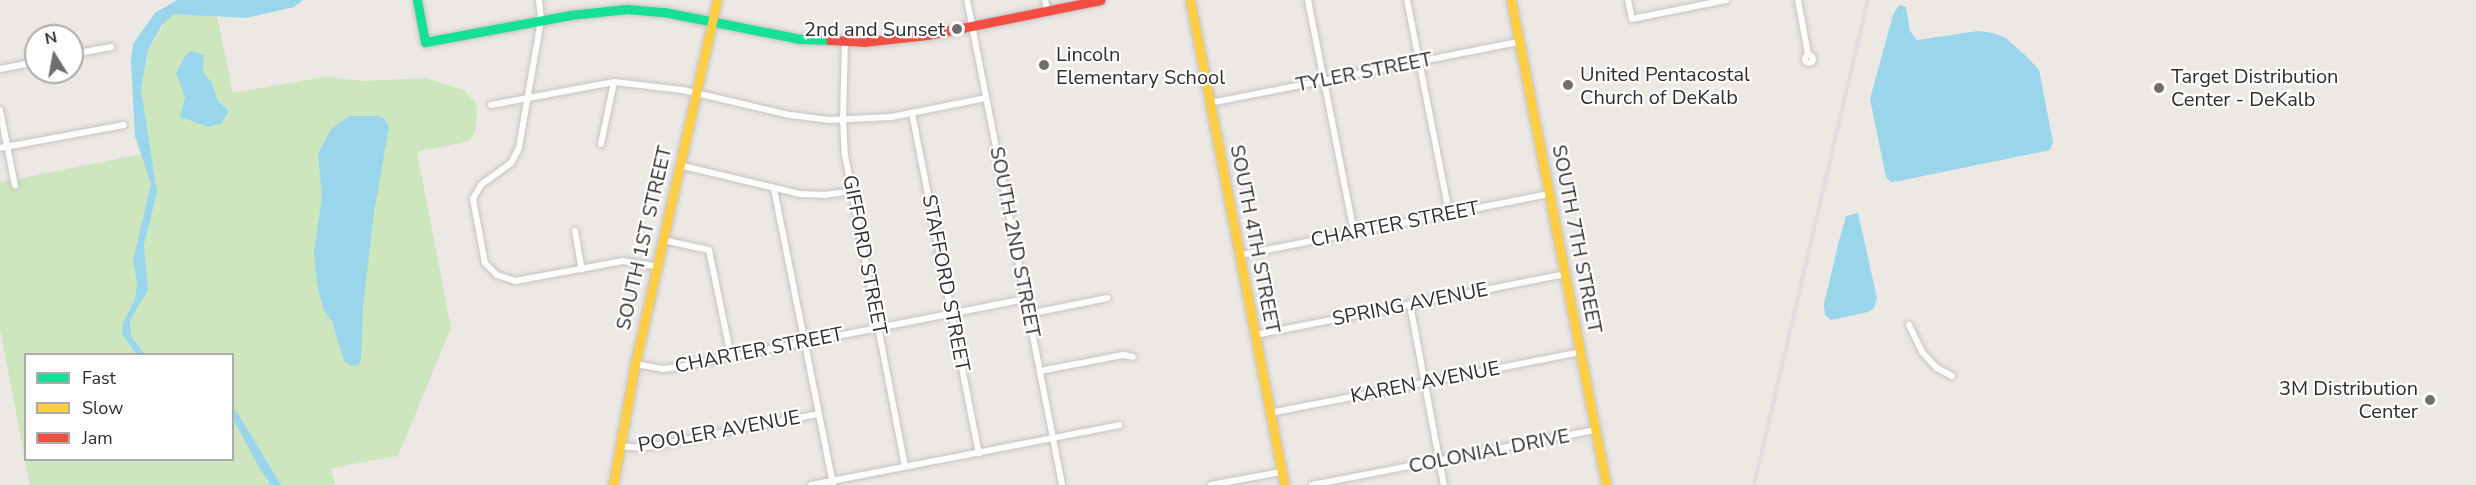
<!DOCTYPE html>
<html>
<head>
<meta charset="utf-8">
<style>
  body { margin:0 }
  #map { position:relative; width:2476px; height:485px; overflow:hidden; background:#ece8e4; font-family:"Nunito Sans",sans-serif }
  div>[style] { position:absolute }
  .green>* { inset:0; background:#cee6be }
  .water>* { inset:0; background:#99d6ec }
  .roads { filter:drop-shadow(0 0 2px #c5c4c5) drop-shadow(0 0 2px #c5c4c5) }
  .street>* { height:6px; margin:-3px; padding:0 3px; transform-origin:3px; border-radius:3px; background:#fcfcfb }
  .street>.ring { margin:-3px; padding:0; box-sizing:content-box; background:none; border:6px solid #fcfcfb; border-radius:50% }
  .fast>* { height:9px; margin:-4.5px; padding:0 4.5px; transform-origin:4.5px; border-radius:4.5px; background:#16e098 }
  .slow>* { height:9px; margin:-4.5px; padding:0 4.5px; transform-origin:4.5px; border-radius:4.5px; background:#ffcf43 }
  .jam>* { height:9px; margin:-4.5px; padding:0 4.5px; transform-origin:4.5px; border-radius:4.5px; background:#f24e42 }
  .rail>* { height:4px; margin-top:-2px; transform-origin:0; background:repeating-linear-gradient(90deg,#fff 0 4.5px,#dfdfe1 0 9px); box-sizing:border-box; border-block:2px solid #dfdfe1 }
  .dots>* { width:16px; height:16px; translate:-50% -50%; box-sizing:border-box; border:3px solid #fff; border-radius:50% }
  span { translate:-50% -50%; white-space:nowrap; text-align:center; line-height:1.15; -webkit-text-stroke:4.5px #fff; paint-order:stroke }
  .poi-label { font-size:20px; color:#2e2e2e }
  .right { translate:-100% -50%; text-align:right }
  .left { translate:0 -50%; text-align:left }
  .street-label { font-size:20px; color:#2e2e2e }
  .legend { position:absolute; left:24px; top:353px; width:210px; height:108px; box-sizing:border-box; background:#fff; border:2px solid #ababab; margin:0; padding:8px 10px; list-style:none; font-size:18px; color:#2e2e2e }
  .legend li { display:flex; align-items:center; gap:12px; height:30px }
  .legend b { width:30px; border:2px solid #ababab }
  .north { position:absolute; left:24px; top:24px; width:60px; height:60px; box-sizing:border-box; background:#fff; border:2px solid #ababab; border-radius:50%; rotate:349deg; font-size:16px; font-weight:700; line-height:24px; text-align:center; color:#2e2e2e }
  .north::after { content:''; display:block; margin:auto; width:21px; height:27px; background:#706f6e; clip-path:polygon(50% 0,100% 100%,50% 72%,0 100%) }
</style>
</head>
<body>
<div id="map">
  <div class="green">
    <div style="clip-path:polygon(evenodd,193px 13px,217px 16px,233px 93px,325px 77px,363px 81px,426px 78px,464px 90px,477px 104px,476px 130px,469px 141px,417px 152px,451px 328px,398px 456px,331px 468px,335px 485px,30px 485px,0 329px,0 182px,149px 153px,141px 90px,148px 50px,167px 19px,174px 14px,193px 13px,26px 354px,232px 354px,232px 460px,26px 460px,26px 354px)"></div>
  </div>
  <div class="water">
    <div style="clip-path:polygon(177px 0,303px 0,294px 7px,246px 18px,174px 14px,162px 25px,148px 50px,141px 90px,157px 192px,144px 245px,148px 290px,130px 320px,131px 336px,145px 354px,136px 354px,122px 334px,123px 323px,135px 299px,137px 282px,133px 261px,151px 184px,135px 136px,131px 62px,133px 44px,155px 13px)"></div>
    <div style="clip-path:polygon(1899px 5px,1906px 7px,1910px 31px,1917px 40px,1978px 31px,1993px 33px,2006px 38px,2027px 57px,2039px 70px,2053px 142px,2050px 150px,1899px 181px,1891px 182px,1886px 177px,1870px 99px,1893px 15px)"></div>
    <div style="clip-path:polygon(191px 51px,204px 55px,203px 73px,211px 81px,218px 101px,229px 111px,222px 123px,209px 127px,180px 117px,185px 97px,176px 73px,185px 56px)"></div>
    <div style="clip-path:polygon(350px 116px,376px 116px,384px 118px,389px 127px,374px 212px,363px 307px,361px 357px,359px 365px,352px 366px,344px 361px,332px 321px,324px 311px,317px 284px,314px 252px,322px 196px,318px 154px,332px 128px)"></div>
    <div style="clip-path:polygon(1858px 213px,1877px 298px,1874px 308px,1868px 312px,1831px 320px,1825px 315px,1824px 304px,1839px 241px,1846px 216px)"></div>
    <div style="clip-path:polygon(233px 409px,237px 412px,281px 485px,271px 485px,260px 469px,233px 419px)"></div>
  </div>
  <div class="roads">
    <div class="street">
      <div style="left:539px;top:0;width:20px;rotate:84deg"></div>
      <div style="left:541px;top:20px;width:130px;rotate:99.8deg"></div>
      <div style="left:519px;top:148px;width:17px;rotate:118deg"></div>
      <div style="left:511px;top:163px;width:37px;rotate:144deg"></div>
      <div style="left:481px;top:185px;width:16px;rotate:120deg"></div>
      <div style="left:473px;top:199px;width:65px;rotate:79.4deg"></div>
      <div style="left:485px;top:263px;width:17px;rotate:45deg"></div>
      <div style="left:497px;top:275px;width:19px;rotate:18deg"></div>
      <div style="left:515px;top:281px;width:110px;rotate:-10.5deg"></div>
      <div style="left:623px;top:261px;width:33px;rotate:9deg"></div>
      <div style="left:967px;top:0;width:494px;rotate:78.9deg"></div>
      <div style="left:1045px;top:0;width:10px;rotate:79deg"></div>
      <div style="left:1308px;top:0;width:237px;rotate:78.8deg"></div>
      <div style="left:1407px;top:0;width:217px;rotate:78.8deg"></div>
      <div style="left:1628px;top:0;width:19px;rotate:78deg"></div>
      <div style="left:1632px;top:19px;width:96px;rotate:-11.4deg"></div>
      <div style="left:1798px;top:0;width:55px;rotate:79.5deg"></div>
      <div style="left:845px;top:42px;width:78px;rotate:91.5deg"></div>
      <div style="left:843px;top:120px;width:35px;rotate:87deg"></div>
      <div style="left:845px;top:155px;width:317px;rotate:79.1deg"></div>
      <div style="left:72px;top:54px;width:40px;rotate:-10deg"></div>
      <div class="ring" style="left:1805px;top:55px;width:2px;height:2px"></div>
      <div style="left:0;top:69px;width:37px;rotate:-11deg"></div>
      <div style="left:1210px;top:103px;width:315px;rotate:-11.2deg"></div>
      <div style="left:491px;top:105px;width:125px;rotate:-10.6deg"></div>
      <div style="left:614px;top:82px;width:69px;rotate:6.6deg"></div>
      <div style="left:683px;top:90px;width:110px;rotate:13.2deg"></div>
      <div style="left:790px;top:115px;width:40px;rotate:7.1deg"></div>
      <div style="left:830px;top:120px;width:61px;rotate:-2.8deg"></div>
      <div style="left:891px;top:117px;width:97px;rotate:-11.3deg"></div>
      <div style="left:0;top:110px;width:77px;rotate:78.8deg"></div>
      <div style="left:912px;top:113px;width:347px;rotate:78.9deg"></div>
      <div style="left:601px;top:144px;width:63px;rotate:-78.2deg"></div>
      <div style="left:0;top:148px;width:126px;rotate:-10.5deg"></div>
      <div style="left:679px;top:165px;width:124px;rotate:13.5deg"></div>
      <div style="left:800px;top:194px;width:24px;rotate:2deg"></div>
      <div style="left:824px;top:195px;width:28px;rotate:-8deg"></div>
      <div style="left:774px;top:189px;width:301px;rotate:78.7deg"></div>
      <div style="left:575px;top:231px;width:39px;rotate:80deg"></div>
      <div style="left:663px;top:240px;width:47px;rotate:12.3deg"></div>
      <div style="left:709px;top:250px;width:108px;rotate:78.3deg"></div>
      <div style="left:1241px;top:255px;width:315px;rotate:-11.2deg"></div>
      <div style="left:1410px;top:304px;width:184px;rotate:79.4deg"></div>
      <div style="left:1028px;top:314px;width:81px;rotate:-11.4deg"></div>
      <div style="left:1909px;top:325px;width:30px;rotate:64deg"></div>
      <div style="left:1922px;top:352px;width:22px;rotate:47deg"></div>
      <div style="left:1937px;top:368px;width:17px;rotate:28deg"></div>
      <div style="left:1255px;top:335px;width:316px;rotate:-11.1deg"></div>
      <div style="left:635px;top:364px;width:28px;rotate:10deg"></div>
      <div style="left:663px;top:369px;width:16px;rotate:-7deg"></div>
      <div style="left:679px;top:367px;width:353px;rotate:-11.1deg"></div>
      <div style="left:1040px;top:371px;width:85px;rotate:-10.9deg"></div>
      <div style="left:1123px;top:355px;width:10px;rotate:11deg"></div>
      <div style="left:1270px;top:413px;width:316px;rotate:-11.1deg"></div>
      <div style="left:619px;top:446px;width:21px;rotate:5deg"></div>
      <div style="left:640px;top:448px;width:19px;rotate:-9deg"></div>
      <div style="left:659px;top:445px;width:163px;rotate:-11deg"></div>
      <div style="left:811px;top:485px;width:314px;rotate:-11deg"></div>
      <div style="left:1211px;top:485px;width:71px;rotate:-10.5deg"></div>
      <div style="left:1312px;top:485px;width:288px;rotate:-11deg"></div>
    </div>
    <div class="fast">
      <div style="left:417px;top:0;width:43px;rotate:79.2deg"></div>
      <div style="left:425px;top:42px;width:147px;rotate:-10.5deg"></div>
      <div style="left:570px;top:15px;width:57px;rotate:-6deg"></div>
      <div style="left:627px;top:9px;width:37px;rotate:5deg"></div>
      <div style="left:664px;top:12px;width:139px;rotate:11.2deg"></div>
      <div style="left:800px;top:39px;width:30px;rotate:2deg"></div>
    </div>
    <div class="slow">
      <div style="left:1190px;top:0;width:494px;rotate:79deg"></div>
      <div style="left:1511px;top:0;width:494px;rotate:78.9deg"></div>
      <div style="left:613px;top:485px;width:123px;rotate:-79.7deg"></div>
      <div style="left:635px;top:364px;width:373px;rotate:-77.3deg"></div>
    </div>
    <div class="jam">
      <div style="left:830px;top:40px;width:33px;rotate:3deg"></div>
      <div style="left:863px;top:42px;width:64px;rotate:-6.2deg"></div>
      <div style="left:927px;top:35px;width:177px;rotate:-11.4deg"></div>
    </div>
  </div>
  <div class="rail">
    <div style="left:1754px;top:485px;width:498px;rotate:-76.8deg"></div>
  </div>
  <div class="dots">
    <div style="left:957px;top:29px;background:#706f6e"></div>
    <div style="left:1044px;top:65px;background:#706f6e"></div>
    <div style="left:1568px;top:85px;background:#706f6e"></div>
    <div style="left:2159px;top:88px;background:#706f6e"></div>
    <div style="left:2430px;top:400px;background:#706f6e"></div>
  </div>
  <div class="poi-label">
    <span class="right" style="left:945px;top:29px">2nd and Sunset</span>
    <span class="left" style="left:1056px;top:66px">Lincoln<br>Elementary School</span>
    <span class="left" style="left:1580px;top:86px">United Pentacostal<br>Church of DeKalb</span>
    <span class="left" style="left:2171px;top:88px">Target Distribution<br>Center - DeKalb</span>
    <span class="right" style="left:2418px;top:400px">3M Distribution<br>Center</span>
  </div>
  <div class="street-label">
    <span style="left:1364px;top:72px;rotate:-11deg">TYLER STREET</span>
    <span style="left:1395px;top:224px;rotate:-11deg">CHARTER STREET</span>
    <span style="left:644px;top:238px;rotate:-77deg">SOUTH 1ST STREET</span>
    <span style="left:1255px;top:239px;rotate:79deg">SOUTH 4TH STREET</span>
    <span style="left:1577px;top:239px;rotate:79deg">SOUTH 7TH STREET</span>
    <span style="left:1015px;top:242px;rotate:79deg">SOUTH 2ND STREET</span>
    <span style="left:865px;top:255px;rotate:79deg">GIFFORD STREET</span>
    <span style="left:946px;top:283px;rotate:79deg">STAFFORD STREET</span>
    <span style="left:1410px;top:304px;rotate:-11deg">SPRING AVENUE</span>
    <span style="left:759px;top:350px;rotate:-11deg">CHARTER STREET</span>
    <span style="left:1425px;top:382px;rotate:-11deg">KAREN AVENUE</span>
    <span style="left:719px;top:431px;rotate:-10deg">POOLER AVENUE</span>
    <span style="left:1489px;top:451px;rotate:-11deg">COLONIAL DRIVE</span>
  </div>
  <ul class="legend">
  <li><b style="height:8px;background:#16e098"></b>Fast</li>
  <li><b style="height:8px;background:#ffcf43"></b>Slow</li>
  <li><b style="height:8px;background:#f24e42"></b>Jam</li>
  </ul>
  <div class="north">N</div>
</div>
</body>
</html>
